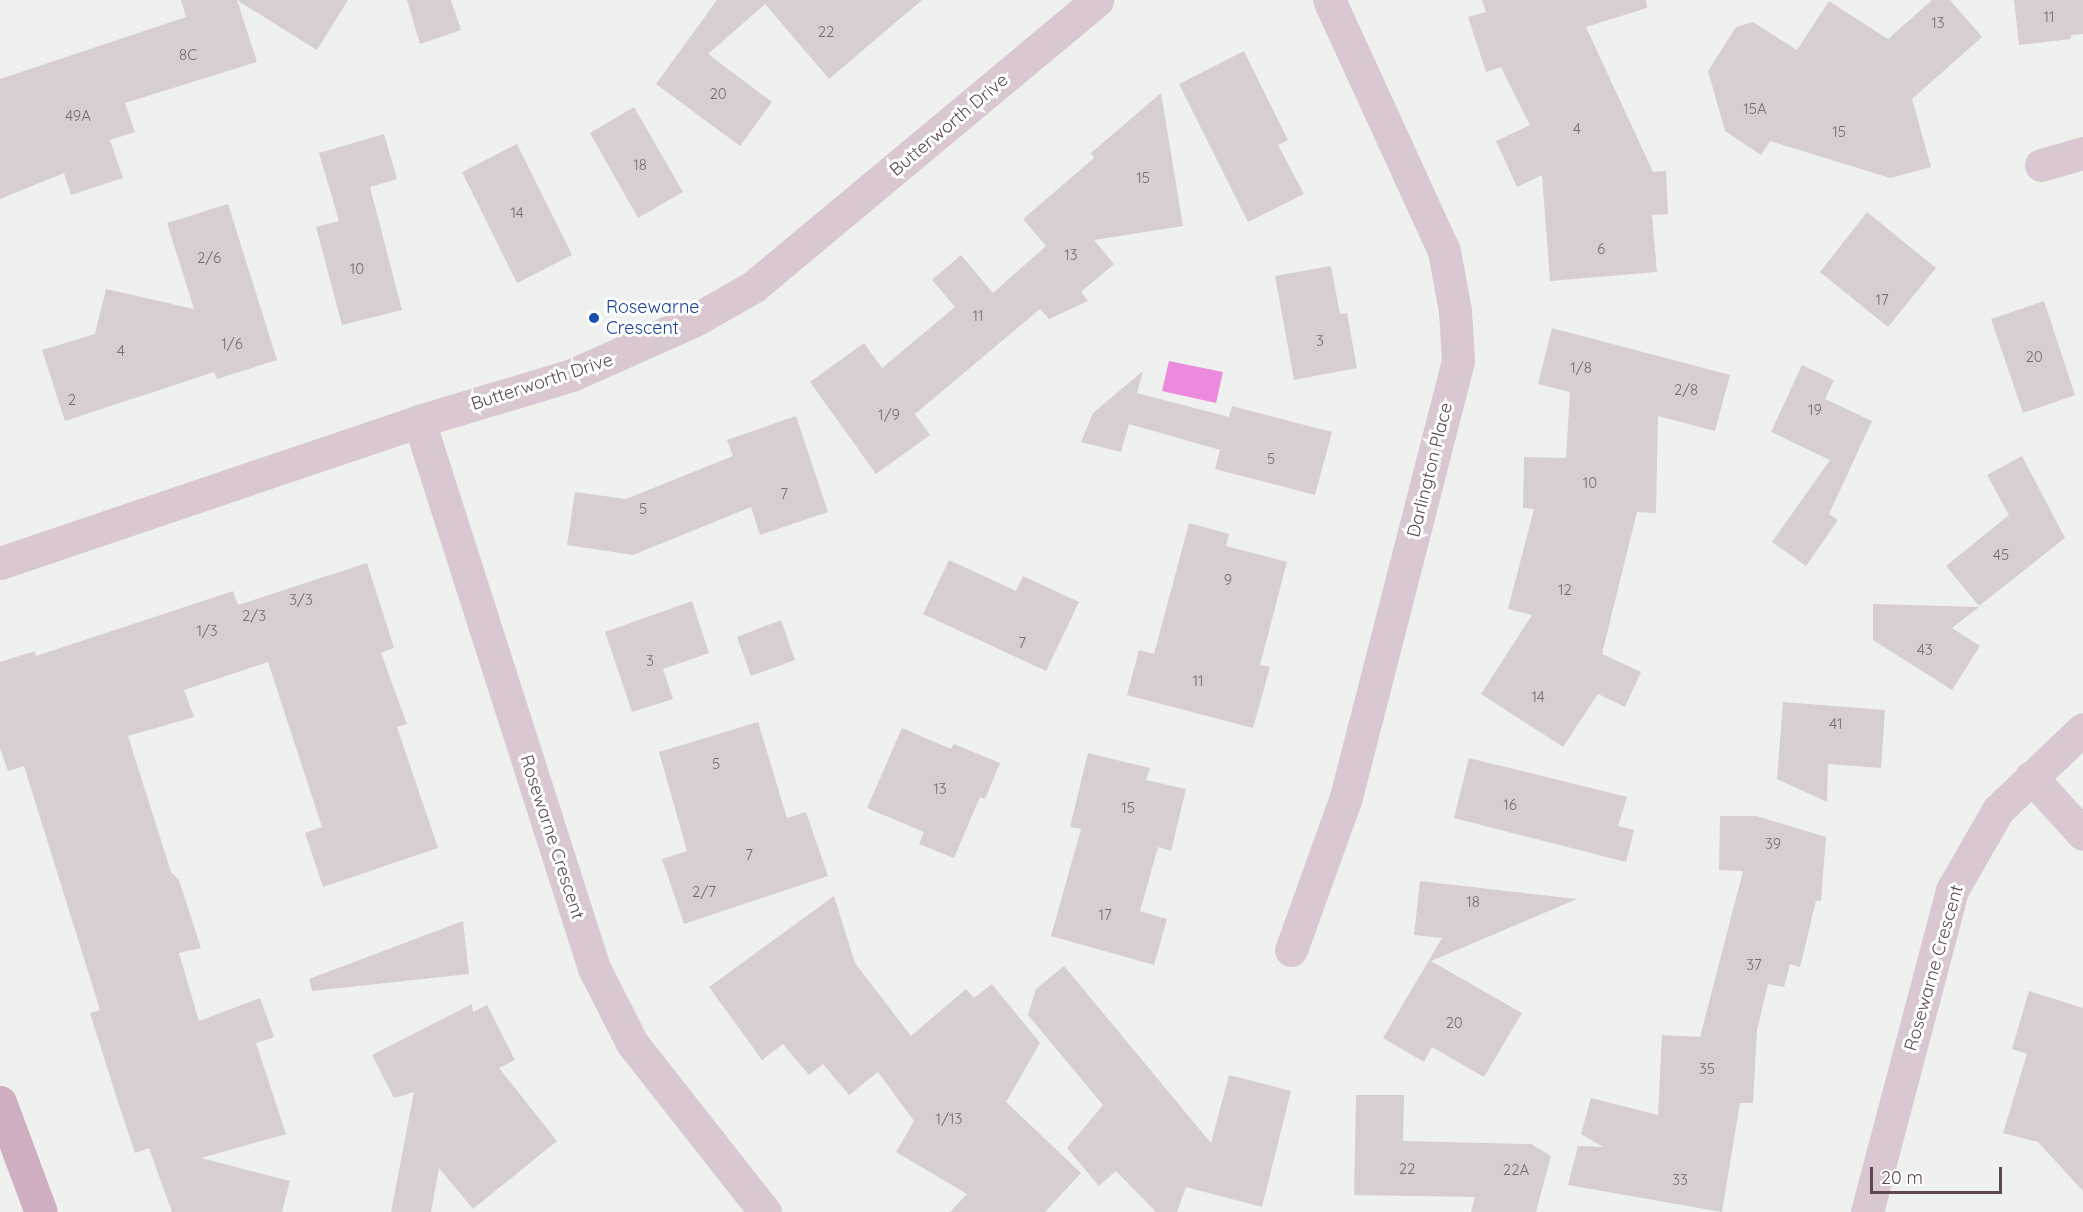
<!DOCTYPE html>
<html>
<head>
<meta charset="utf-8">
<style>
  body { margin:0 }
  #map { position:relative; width:2083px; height:1212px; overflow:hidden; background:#eff1ef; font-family:Quicksand,sans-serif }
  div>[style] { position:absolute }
  .water>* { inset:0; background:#ec8ade }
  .building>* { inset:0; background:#d7ced1 }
  .minor>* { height:33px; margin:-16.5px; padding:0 16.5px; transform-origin:16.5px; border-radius:16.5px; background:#d9c8d2 }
  .major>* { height:33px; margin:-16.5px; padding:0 16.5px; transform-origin:16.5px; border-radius:16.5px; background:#ceaec0 }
  .dots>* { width:16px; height:16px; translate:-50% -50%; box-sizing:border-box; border:3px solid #fff; border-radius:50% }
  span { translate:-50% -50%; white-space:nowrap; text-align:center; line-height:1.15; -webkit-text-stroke:6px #fff; paint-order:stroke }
  .number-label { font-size:15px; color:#7b6972 }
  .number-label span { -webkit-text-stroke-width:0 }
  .street-label { font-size:18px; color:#5c4753 }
  .transit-label { font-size:18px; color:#164399 }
  .left { translate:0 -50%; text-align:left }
  .scale { position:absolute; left:1870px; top:1167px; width:132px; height:27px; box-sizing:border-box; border:3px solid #5c4753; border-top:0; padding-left:8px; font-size:18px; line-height:21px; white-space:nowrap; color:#5c4753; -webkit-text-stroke:4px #fff; paint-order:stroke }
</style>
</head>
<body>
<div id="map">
  <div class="water">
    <div style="clip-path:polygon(1169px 361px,1223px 372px,1216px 403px,1162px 391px)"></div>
  </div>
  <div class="building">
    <div style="clip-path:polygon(181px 0,237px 0,257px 62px,125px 103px,135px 132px,110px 140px,123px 178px,71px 195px,64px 173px,0 199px,0 79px,186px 17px)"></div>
    <div style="clip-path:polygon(237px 0,348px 0,317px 50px)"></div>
    <div style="clip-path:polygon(407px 0,451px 0,461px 30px,420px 44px)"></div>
    <div style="clip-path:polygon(717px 0,922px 0,829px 79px,765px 4px,708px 54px,772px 102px,740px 146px,656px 84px)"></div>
    <div style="clip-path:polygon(1482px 0,1646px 0,1647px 8px,1586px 27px,1653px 172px,1666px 171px,1668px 214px,1652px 215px,1657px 272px,1550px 281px,1542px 175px,1517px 187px,1496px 141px,1530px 125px,1501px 67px,1486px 72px,1468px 17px,1486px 12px)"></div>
    <div style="clip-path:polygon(1932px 0,1950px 0,1982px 37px,1912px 99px,1931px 167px,1890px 178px,1770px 141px,1761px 155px,1725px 131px,1708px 71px,1736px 27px,1753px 22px,1797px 50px,1829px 1px,1888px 39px)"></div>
    <div style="clip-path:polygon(2014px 0,2083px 0,2083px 34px,2071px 35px,2071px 39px,2019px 45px)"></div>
    <div style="clip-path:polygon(1244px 51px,1288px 140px,1278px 145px,1304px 194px,1248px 222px,1179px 84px)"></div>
    <div style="clip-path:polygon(1161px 93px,1183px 226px,1094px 240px,1114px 264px,1081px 292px,1088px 301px,1049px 319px,1040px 309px,915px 414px,930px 435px,876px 474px,810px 382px,864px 343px,882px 368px,955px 307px,932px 280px,961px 255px,993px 293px,1046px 246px,1023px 219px,1094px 158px,1091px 153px)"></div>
    <div style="clip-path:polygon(634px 107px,683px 192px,638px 218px,590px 133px)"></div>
    <div style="clip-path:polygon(384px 134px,397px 179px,370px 187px,402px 310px,342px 325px,316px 227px,339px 221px,319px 153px)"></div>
    <div style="clip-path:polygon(517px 144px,572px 255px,517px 283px,462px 172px)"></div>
    <div style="clip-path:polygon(228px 204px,277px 360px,217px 379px,214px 372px,65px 421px,42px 350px,95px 334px,106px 289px,194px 309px,167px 223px)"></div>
    <div style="clip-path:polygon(1867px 212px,1936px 268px,1888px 327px,1820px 272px)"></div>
    <div style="clip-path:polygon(1331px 266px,1340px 314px,1347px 313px,1357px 368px,1294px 380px,1275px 276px)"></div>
    <div style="clip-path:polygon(2044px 301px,2075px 395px,2023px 413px,1991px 319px)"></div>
    <div style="clip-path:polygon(1552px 328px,1730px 375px,1715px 431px,1658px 416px,1656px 513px,1637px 512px,1602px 654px,1641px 672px,1625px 707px,1598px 694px,1563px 747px,1481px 694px,1532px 615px,1508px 609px,1534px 509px,1523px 508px,1524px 457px,1566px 458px,1570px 392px,1538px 384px)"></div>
    <div style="clip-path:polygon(1802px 365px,1834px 380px,1825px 399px,1872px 421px,1829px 514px,1838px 520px,1806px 566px,1772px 542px,1830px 460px,1771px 432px)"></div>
    <div style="clip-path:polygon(1143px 371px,1137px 393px,1229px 417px,1232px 406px,1332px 432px,1315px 495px,1215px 469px,1220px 450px,1129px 424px,1121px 452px,1081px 442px,1093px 413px)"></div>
    <div style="clip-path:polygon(796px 416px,828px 512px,760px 535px,751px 507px,633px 555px,567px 545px,575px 492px,626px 499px,733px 456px,727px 440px)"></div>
    <div style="clip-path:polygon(2022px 456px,2065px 538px,1979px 606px,1946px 566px,2009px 515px,1987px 475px)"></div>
    <div style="clip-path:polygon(1189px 523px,1229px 534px,1226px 546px,1287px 562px,1260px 665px,1270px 667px,1253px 728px,1127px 695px,1139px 650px,1154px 654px)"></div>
    <div style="clip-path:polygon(949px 560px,1016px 591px,1023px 576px,1079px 602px,1046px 671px,923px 614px)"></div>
    <div style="clip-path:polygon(367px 563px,394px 648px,381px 653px,407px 724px,397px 727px,438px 848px,323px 887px,305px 833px,322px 827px,268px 662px,184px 690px,194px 717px,128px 736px,171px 872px,179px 880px,201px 948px,179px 953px,199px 1021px,260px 998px,274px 1037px,256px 1043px,286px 1134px,201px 1158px,290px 1181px,282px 1212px,172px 1212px,149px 1148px,135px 1153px,117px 1099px,90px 1013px,100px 1010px,24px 766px,8px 771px,0 748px,0 662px,35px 651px,36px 656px,233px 591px,238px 605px)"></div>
    <div style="clip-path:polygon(692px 601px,709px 653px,663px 669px,673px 699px,632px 712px,605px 632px)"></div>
    <div style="clip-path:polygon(1873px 604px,1979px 607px,1952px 628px,1980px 646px,1952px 690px,1873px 640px)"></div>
    <div style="clip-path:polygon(781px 620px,795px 660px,751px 676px,737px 637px)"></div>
    <div style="clip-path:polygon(1783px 702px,1885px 710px,1881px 768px,1828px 764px,1827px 802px,1777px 779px)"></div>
    <div style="clip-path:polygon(758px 722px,787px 818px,806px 812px,828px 876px,684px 924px,662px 859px,687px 851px,659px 752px)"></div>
    <div style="clip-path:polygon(902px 728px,951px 749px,954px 744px,1000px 763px,985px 799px,980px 797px,954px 858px,919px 844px,924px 832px,867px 808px)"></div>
    <div style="clip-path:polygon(1088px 753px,1150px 768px,1146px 780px,1186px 789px,1171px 851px,1158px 847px,1140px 911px,1167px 919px,1154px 965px,1051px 936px,1081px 829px,1070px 827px)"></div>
    <div style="clip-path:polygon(1469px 758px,1627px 797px,1618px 826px,1634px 830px,1626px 862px,1454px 818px)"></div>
    <div style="clip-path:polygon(1720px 816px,1756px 816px,1826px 837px,1821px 901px,1816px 901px,1800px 967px,1790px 964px,1784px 987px,1768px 984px,1757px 1030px,1753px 1103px,1740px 1103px,1722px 1212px,1568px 1185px,1578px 1146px,1603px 1147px,1581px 1134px,1591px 1098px,1658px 1115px,1662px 1035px,1700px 1037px,1743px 871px,1719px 870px)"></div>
    <div style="clip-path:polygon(1420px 881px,1577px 899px,1431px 961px,1522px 1013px,1484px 1077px,1432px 1047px,1424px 1062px,1383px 1038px,1442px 938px,1414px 935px)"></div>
    <div style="clip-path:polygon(834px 896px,855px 963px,911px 1036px,966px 989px,974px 998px,992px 984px,1040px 1043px,1006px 1102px,1081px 1173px,1045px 1212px,950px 1212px,967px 1194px,896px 1152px,914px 1121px,878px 1072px,849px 1095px,823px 1064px,809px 1075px,783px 1044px,762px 1060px,709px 987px)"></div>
    <div style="clip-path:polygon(463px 921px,469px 974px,312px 991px,309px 979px)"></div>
    <div style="clip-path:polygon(1064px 966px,1211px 1143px,1229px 1075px,1291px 1091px,1262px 1207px,1186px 1187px,1177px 1212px,1156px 1212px,1116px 1171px,1099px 1186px,1067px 1148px,1103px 1105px,1028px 1015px,1036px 989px)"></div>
    <div style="clip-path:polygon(2029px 991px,2083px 1008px,2083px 1191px,2038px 1142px,2003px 1133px,2027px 1054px,2012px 1049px)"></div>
    <div style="clip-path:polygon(472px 1004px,473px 1012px,487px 1005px,515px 1060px,499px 1068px,557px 1141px,473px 1209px,439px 1168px,431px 1212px,391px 1212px,414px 1092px,394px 1098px,372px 1055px)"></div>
    <div style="clip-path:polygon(1356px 1095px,1404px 1095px,1403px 1141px,1531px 1144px,1551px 1156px,1536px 1212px,1471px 1212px,1475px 1197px,1354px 1195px)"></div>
  </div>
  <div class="minor">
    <div style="left:2041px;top:165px;width:44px;rotate:-15.9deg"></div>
    <div style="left:419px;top:421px;width:574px;rotate:72.26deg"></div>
    <div style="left:594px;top:968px;width:84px;rotate:63.1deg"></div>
    <div style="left:632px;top:1043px;width:215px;rotate:51.8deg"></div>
    <div style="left:0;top:563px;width:442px;rotate:-18.7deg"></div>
    <div style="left:419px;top:421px;width:160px;rotate:-16.7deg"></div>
    <div style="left:572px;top:375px;width:135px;rotate:-24.1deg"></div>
    <div style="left:695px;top:320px;width:67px;rotate:-29.6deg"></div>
    <div style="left:753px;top:287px;width:448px;rotate:-39.8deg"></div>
    <div style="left:2031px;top:777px;width:77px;rotate:47.6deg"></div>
    <div style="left:1291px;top:950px;width:163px;rotate:-70.2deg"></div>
    <div style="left:1346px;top:797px;width:450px;rotate:-75.6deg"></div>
    <div style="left:1458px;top:361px;width:50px;rotate:-93.4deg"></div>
    <div style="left:1455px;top:311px;width:61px;rotate:-100.4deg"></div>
    <div style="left:1444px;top:251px;width:276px;rotate:-114.6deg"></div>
    <div style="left:1867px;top:1212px;width:333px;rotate:-75.2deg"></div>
    <div style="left:1952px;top:890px;width:92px;rotate:-60.1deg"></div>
    <div style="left:1998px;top:810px;width:117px;rotate:-43.6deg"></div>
  </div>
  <div class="major">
    <div style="left:0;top:1102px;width:117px;rotate:69.6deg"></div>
  </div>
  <div class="dots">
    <div style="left:594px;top:318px;background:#1a4fb4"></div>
  </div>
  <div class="number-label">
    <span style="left:2049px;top:17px">11</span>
    <span style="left:1938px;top:23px">13</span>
    <span style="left:826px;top:32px">22</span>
    <span style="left:188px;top:55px">8C</span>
    <span style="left:718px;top:94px">20</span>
    <span style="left:1755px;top:109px">15A</span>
    <span style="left:78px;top:116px">49A</span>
    <span style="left:1577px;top:129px">4</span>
    <span style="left:1839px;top:132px">15</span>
    <span style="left:640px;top:165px">18</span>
    <span style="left:1143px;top:178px">15</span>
    <span style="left:517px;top:213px">14</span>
    <span style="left:1601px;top:249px">6</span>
    <span style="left:1071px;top:255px">13</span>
    <span style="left:209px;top:258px">2/6</span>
    <span style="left:357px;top:269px">10</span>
    <span style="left:1882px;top:300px">17</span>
    <span style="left:978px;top:316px">11</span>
    <span style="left:1320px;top:341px">3</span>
    <span style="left:232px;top:344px">1/6</span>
    <span style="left:121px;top:351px">4</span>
    <span style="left:2034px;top:357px">20</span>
    <span style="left:1581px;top:368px">1/8</span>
    <span style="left:1686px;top:390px">2/8</span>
    <span style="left:72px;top:400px">2</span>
    <span style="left:1815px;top:410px">19</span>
    <span style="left:889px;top:415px">1/9</span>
    <span style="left:1271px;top:459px">5</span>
    <span style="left:1590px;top:483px">10</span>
    <span style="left:784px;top:494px">7</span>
    <span style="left:643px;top:509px">5</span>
    <span style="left:2001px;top:555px">45</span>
    <span style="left:1228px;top:580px">9</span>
    <span style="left:1565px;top:590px">12</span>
    <span style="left:301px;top:600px">3/3</span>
    <span style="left:254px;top:616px">2/3</span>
    <span style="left:207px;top:631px">1/3</span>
    <span style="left:1022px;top:643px">7</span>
    <span style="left:1925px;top:650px">43</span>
    <span style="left:650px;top:661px">3</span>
    <span style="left:1198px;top:681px">11</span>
    <span style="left:1538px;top:697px">14</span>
    <span style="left:1836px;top:724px">41</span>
    <span style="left:716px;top:764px">5</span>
    <span style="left:940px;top:789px">13</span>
    <span style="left:1510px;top:805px">16</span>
    <span style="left:1128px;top:808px">15</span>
    <span style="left:1773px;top:844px">39</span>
    <span style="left:749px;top:855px">7</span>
    <span style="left:704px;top:892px">2/7</span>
    <span style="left:1473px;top:902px">18</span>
    <span style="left:1105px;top:915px">17</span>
    <span style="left:1754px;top:965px">37</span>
    <span style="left:1454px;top:1023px">20</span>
    <span style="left:1707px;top:1069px">35</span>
    <span style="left:949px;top:1119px">1/13</span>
    <span style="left:1407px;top:1169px">22</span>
    <span style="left:1516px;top:1170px">22A</span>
    <span style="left:1680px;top:1180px">33</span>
  </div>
  <div class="street-label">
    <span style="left:949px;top:125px;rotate:-40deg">Butterworth Drive</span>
    <span style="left:542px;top:382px;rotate:-18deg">Butterworth Drive</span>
    <span style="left:1430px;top:470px;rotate:-76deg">Darlington Place</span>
    <span style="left:552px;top:837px;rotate:72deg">Rosewarne Crescent</span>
    <span style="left:1934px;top:968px;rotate:-74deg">Rosewarne Crescent</span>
  </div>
  <div class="transit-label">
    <span class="left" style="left:606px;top:318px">Rosewarne<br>Crescent</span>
  </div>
  <div class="scale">20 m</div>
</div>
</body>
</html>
